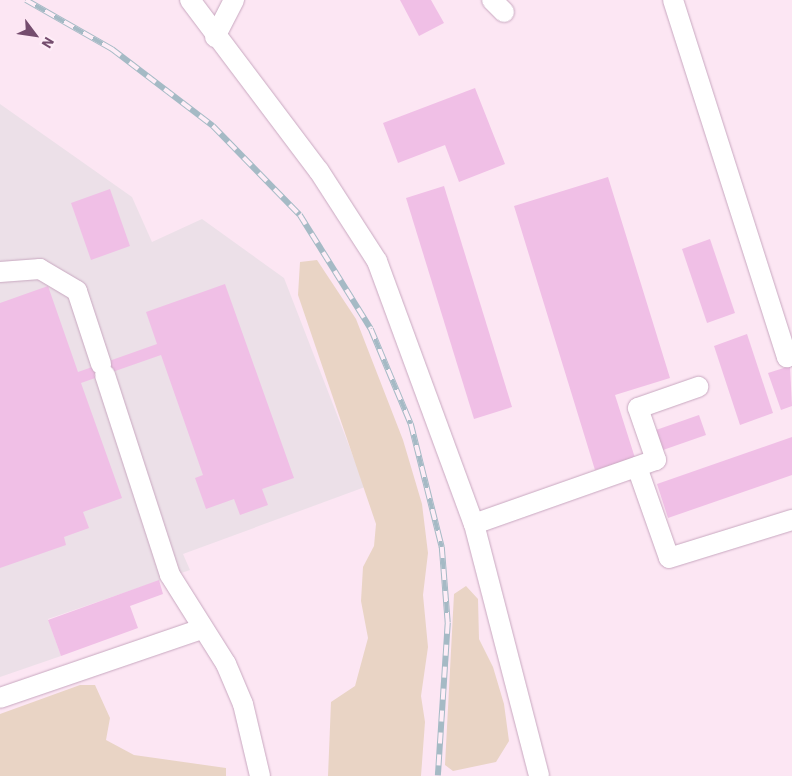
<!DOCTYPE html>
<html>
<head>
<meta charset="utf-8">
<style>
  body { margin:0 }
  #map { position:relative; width:792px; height:776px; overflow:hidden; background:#fce6f3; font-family:"IBM Plex Sans",sans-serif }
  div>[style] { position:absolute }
  .industrial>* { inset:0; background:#ece0e8 }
  .green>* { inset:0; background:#e9d4c5 }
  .building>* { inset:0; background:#f0bfe6 }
  .roads { filter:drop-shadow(0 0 1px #c8a8c0) drop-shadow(0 0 1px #c8a8c0) }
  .minor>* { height:20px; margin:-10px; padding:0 10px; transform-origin:10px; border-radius:10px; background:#fff }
  .rail>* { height:5.5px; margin-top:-2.75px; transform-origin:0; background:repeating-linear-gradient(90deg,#feedf7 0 11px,#a5bac5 0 22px); box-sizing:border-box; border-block:1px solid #a5bac5 }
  span { translate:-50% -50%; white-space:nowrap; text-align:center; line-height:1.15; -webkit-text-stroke:4px #feedf7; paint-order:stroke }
  .north { position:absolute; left:10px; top:10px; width:50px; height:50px; -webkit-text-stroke:4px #feedf7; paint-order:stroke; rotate:121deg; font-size:14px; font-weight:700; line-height:20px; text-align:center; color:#744c6d }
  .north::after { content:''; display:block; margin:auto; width:18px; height:22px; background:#744c6d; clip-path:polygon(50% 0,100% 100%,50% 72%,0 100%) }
</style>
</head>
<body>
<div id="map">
  <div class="industrial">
    <div style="clip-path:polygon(0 104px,132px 197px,152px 242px,202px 219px,284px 278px,365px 487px,183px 554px,190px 570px,48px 619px,61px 656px,0 677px)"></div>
  </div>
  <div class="green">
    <div style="clip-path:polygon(317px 260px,356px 319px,403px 440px,422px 504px,428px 553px,423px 595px,428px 647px,421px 696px,425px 722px,421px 776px,328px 776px,331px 702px,355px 686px,368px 638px,361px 601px,363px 567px,374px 546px,376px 524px,298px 295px,300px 262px)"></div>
    <div style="clip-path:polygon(466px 586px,478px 599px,479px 639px,493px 667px,504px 704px,509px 741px,496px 762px,453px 771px,445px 765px,454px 594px)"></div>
    <div style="clip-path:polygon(80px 685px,95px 685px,110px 718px,106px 740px,134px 755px,226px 768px,226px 776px,0 776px,0 714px)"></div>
  </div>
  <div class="building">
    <div style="clip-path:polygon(400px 0,431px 0,444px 23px,419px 36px)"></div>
    <div style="clip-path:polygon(475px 88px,505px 164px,459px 182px,445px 145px,398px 163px,383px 123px)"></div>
    <div style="clip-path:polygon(608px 177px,670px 378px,615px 395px,635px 458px,595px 470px,514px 206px)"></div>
    <div style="clip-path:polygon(444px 186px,512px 407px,474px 419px,406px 198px)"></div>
    <div style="clip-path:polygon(110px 189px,130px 246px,91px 260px,71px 203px)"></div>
    <div style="clip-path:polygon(710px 239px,735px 313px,707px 323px,682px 249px)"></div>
    <div style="clip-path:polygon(225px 284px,294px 478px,262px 489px,268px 505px,240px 515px,234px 499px,206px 509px,195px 478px,203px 475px,161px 355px,81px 383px,122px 498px,83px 512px,89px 528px,64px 537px,66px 545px,0 568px,0 303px,48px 286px,78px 372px,157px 344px,146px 312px)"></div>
    <div style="clip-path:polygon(747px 334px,773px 413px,740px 425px,714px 346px)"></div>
    <div style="clip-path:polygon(790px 366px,792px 406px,781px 410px,768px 373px)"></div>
    <div style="clip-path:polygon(699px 415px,706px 435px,663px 450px,656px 430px)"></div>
    <div style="clip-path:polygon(792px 437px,792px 475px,668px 518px,657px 484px)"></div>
    <div style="clip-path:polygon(159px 580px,163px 594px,130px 606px,138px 628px,61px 656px,48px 620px)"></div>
  </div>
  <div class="roads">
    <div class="minor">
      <div style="left:190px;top:0;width:214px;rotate:53deg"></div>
      <div style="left:319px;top:171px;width:107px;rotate:57.2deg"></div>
      <div style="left:377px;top:261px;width:280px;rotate:69.8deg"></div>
      <div style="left:474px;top:524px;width:260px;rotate:75.5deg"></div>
      <div style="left:492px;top:0;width:17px;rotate:45deg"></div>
      <div style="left:673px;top:0;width:375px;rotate:72.3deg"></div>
      <div style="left:787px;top:357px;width:5px;rotate:-22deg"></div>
      <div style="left:215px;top:37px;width:42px;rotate:-62.8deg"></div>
      <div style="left:0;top:272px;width:40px;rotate:-4.3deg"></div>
      <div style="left:40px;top:269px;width:43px;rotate:30.7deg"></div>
      <div style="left:77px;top:291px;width:77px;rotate:71.8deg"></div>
      <div style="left:105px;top:375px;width:210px;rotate:72deg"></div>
      <div style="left:170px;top:575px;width:105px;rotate:57.8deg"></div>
      <div style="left:226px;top:664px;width:43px;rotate:67deg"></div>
      <div style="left:243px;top:704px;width:74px;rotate:76.7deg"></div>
      <div style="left:637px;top:467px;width:96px;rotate:70.6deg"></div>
      <div style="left:669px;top:558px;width:129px;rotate:-17.2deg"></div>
      <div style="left:474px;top:524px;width:193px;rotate:-19.4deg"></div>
      <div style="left:656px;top:460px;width:55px;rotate:-109.1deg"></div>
      <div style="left:638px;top:408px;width:64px;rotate:-19.3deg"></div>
      <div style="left:0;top:698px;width:213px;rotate:-18.9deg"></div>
    </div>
  </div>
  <div class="rail">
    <div style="left:26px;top:0;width:99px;rotate:29.7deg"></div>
    <div style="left:112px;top:49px;width:127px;rotate:37.3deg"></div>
    <div style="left:213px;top:126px;width:124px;rotate:45.7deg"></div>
    <div style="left:300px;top:215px;width:134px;rotate:58.1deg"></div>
    <div style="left:371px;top:329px;width:103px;rotate:67.2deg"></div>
    <div style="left:411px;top:424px;width:127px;rotate:75.9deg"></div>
    <div style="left:442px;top:547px;width:76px;rotate:85.5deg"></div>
    <div style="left:448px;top:623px;width:153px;rotate:93.7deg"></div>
  </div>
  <div class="north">N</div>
</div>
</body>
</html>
